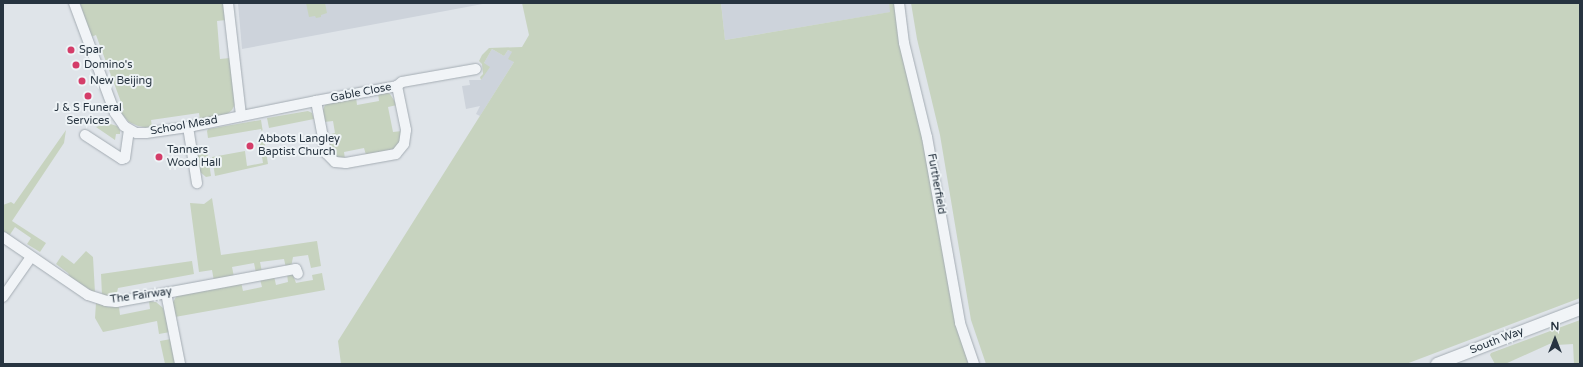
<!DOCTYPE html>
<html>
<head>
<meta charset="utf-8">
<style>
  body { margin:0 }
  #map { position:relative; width:1583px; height:367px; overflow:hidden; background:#dfe4e9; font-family:"Varela Round",sans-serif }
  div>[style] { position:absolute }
  .built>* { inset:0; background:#cdd3db }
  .green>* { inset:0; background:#c7d3bf }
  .roads { filter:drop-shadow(0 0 1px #a4acb3) drop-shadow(0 0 1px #a4acb3) }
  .minor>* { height:10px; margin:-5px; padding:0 5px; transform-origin:5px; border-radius:5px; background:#f1f4f7 }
  .tertiary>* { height:12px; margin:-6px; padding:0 6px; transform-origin:6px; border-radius:6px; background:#f1f4f7 }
  .dots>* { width:11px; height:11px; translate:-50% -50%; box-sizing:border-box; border:2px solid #eef3f6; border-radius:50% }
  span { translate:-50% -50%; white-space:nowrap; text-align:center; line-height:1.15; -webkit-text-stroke:4px #eef3f6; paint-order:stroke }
  .poi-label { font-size:11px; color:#273440 }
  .left { translate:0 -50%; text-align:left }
  .street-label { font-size:11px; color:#273440 }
  .frame { position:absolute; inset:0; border:4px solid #273440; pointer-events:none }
  .north { position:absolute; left:1535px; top:319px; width:40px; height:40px; -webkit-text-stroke:3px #eef3f6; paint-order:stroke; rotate:0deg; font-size:11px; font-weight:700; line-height:16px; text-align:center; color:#273440 }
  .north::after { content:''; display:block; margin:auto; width:14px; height:18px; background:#273440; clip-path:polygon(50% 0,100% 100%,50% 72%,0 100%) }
</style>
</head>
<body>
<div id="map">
  <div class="built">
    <div style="clip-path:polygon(238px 3px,488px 3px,242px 49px)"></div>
    <div style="clip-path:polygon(721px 3px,889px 3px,891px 12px,725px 40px)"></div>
    <div style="clip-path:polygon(492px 49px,504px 56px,508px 50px,512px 52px,514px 62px,480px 116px,476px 114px,480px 106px,466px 109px,462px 86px,470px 85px,469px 80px,481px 80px,483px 76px,484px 63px)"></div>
  </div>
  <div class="green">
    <div style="clip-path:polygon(80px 3px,225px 3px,226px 20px,217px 21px,220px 59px,230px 58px,235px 104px,232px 110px,225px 116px,200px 120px,199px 113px,151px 120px,152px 127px,148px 128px,138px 126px,129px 122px,120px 112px,124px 110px,96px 35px,91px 37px)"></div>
    <div style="clip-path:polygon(306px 3px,325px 3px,327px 13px,321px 15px,321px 17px,316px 18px,315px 16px,309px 17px)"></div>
    <div style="clip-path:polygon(522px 3px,721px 3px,725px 40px,890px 12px,889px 3px,895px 3px,970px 364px,341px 364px,338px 341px,514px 62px,508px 59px,512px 52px,508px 50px,504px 56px,492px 49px,484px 63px,490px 67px,481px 80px,480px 77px,483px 74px,482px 64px,479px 61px,482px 55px,489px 48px,522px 47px,529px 35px)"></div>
    <div style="clip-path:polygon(911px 3px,1580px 3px,1580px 298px,1406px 364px,986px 364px,971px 320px,940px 135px,917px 39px)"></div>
    <div style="clip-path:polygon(385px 92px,390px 94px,397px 105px,388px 107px,393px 132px,402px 131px,401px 140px,394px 149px,366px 155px,364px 148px,344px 152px,345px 159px,335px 157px,329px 151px,327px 135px,335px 133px,333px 121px,324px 122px,322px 112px,325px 105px,328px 102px,356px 97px,357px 105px,379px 101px,378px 93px)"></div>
    <div style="clip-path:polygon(308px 111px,312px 113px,314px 119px,269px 128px,267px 118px)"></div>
    <div style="clip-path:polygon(261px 120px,268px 164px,215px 176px,212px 157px,245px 151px,247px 166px,263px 163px,259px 139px,263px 138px,261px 129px,208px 138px,207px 131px,208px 129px)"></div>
    <div style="clip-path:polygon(107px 123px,117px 126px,120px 130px,120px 134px,116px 134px,115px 140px,96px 127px)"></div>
    <div style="clip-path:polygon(66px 130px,64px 143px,12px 221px,46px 243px,40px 252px,27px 244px,31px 238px,15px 227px,9px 236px,3px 231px,3px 205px,11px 202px,14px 204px)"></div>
    <div style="clip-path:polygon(207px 150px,211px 176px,206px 177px,200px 172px,197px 155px,199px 151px)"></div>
    <div style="clip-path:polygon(212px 198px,221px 255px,317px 241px,321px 266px,311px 268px,308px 255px,293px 257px,291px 267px,286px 268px,284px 259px,260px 262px,262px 272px,256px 273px,254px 263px,232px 267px,234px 277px,214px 281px,212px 270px,199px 272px,190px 203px,204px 204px)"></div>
    <div style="clip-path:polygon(86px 251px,93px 257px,95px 293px,70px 277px,68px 273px,56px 264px,62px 255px,74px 264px)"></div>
    <div style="clip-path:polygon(192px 261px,194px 274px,118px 288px,116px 297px,102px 295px,101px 274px)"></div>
    <div style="clip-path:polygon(322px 273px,325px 290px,175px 317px,172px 304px,177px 295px,241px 282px,243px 291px,262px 287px,260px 279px,274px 276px,276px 285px,288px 282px,287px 274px,289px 274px,293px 275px,296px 283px,301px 282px,313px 280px,312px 275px)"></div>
    <div style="clip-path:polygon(149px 301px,156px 302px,163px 308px,170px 332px,159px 334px,157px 321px,103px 332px,95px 318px,96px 303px,109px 307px,119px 307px,120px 315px,150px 309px)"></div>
    <div style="clip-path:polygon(1580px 320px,1580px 364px,1574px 364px,1573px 344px,1557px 345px,1556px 341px,1505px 364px,1495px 364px,1490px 355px,1491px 353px)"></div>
    <div style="clip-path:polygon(171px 339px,176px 364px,165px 364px,160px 341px)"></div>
  </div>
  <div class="roads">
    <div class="minor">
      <div style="left:74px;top:3px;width:117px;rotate:69.6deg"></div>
      <div style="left:115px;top:113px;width:16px;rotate:55deg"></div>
      <div style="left:124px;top:126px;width:14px;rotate:30deg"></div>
      <div style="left:136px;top:133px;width:10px"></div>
      <div style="left:146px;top:133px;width:42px;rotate:-8.1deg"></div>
      <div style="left:188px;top:127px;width:131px;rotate:-11.5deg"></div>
      <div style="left:316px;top:101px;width:82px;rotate:-10.5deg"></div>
      <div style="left:397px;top:86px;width:45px;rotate:78.4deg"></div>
      <div style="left:406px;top:130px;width:14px;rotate:98deg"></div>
      <div style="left:404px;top:144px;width:13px;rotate:129deg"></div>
      <div style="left:396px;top:154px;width:51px;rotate:169.8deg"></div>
      <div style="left:346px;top:163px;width:11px;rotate:-175deg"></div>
      <div style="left:335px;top:162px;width:13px;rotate:-135deg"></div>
      <div style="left:326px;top:153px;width:53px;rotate:-100.9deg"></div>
      <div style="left:228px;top:3px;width:114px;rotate:83.4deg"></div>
      <div style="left:899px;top:3px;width:40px;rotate:82.9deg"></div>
      <div style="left:904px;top:43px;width:97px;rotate:76.3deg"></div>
      <div style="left:927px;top:137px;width:189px;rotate:79.9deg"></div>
      <div style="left:960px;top:323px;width:43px;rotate:71.1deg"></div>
      <div style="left:397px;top:86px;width:6px;rotate:-39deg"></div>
      <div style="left:402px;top:82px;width:75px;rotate:-10deg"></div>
      <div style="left:188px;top:127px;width:57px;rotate:80.9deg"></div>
      <div style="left:85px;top:135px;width:44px;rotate:33deg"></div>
      <div style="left:122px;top:159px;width:3px;rotate:-18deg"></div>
      <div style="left:125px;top:158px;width:28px;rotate:-82deg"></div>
      <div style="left:3px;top:237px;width:103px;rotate:34.3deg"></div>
      <div style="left:88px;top:295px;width:19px;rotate:18deg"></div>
      <div style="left:106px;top:301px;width:10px;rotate:6deg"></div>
      <div style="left:116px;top:302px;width:51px;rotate:-10.2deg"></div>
      <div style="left:166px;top:293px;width:132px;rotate:-10.5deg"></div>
      <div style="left:296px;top:269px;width:5px;rotate:68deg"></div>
      <div style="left:166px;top:293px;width:72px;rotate:78.8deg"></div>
      <div style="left:3px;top:297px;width:49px;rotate:-55deg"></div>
    </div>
    <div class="tertiary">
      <div style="left:1437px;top:364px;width:153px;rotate:-21deg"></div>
    </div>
  </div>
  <div class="dots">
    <div style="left:71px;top:50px;background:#d43d69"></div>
    <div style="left:76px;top:65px;background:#d43d69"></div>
    <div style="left:82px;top:81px;background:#d43d69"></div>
    <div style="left:88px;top:96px;background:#d43d69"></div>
    <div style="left:250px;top:146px;background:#d43d69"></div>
    <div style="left:159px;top:157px;background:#d43d69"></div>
  </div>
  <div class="poi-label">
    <span class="left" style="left:79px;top:50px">Spar</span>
    <span class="left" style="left:84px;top:65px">Domino's</span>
    <span class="left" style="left:90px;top:81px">New Beijing</span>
    <span style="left:88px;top:115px">J &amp; S Funeral<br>Services</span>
    <span class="left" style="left:258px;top:146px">Abbots Langley<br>Baptist Church</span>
    <span class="left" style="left:167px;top:157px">Tanners<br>Wood Hall</span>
  </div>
  <div class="street-label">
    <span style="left:361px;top:93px;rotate:-11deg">Gable Close</span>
    <span style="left:184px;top:126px;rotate:-10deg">School Mead</span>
    <span style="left:936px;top:184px;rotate:80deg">Furtherfield</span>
    <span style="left:141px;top:296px;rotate:-8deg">The Fairway</span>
    <span style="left:1497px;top:341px;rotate:-21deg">South Way</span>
  </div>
  <div class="frame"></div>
  <div class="north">N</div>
</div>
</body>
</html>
